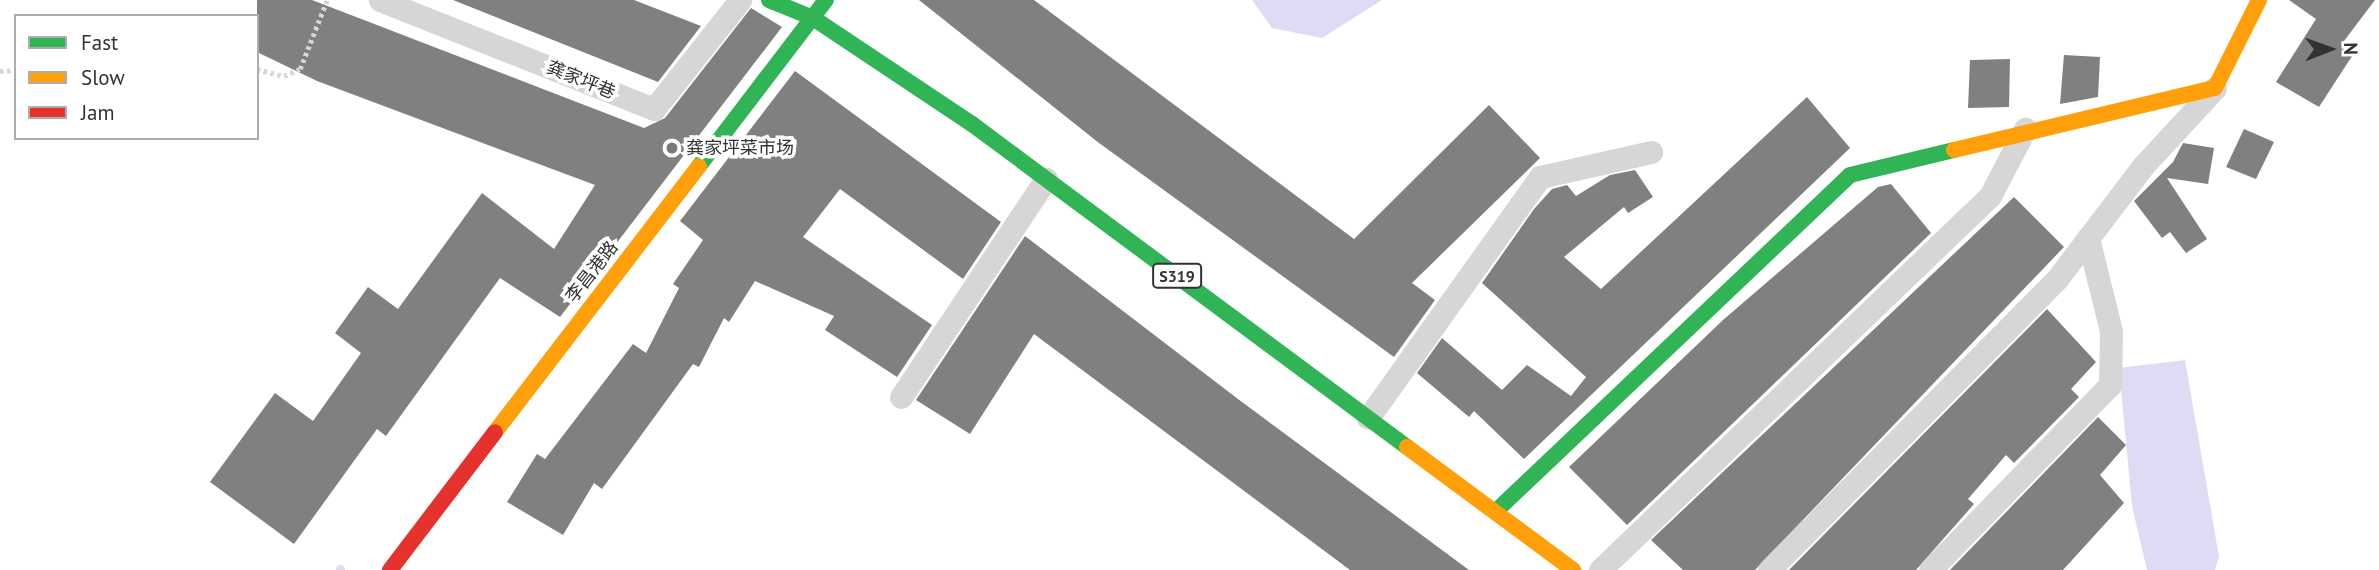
<!DOCTYPE html>
<html>
<head>
<meta charset="utf-8">
<style>
  body { margin:0 }
  #map { position:relative; width:2379px; height:570px; overflow:hidden; background:#fff; font-family:"PT Sans","Noto Sans SC",sans-serif }
  div>[style] { position:absolute }
  .water>* { inset:0; background:#e0dbf4 }
  .stream>* { height:9px; margin:-4.5px; padding:0 4.5px; transform-origin:4.5px; border-radius:4.5px; background:#e0dbf4 }
  .building>* { inset:0; background:#808080 }
  .path>* { height:4.5px; margin-top:-2.25px; transform-origin:0; background:repeating-linear-gradient(90deg,#d6d6d6 0 3.5px,transparent 0 7px) }
  .street>* { height:23px; margin:-11.5px; padding:0 11.5px; transform-origin:11.5px; border-radius:11.5px; background:#d6d6d6 }
  .fast>* { height:16px; margin:-8px; padding:0 8px; transform-origin:8px; border-radius:8px; background:#30b455 }
  .slow>* { height:16px; margin:-8px; padding:0 8px; transform-origin:8px; border-radius:8px; background:#ff9f0a }
  .jam>* { height:16px; margin:-8px; padding:0 8px; transform-origin:8px; border-radius:8px; background:#e5322d }
  .dots>* { width:19px; height:19px; translate:-50% -50%; box-sizing:border-box; border:4px solid #fff; border-radius:50% }
  span { translate:-50% -50%; white-space:nowrap; text-align:center; line-height:1.15; -webkit-text-stroke:7px #fff; paint-order:stroke }
  .shield-label span { padding:2px 5px; background:#fff; border:2px solid; border-radius:5px; -webkit-text-stroke-width:0 }
  .shield-label { font-size:16px; color:#323232; font-weight:700 }
  .street-label { font-size:18px; color:#323232 }
  .poi-label { font-size:18px; color:#323232 }
  .left { translate:0 -50%; text-align:left }
  .legend { position:absolute; left:14px; top:14px; width:245px; height:126px; box-sizing:border-box; background:#fff; border:2px solid #adadad; margin:0; padding:9px 12px; list-style:none; font-size:21px; color:#323232 }
  .legend li { display:flex; align-items:center; gap:14px; height:35px }
  .legend b { width:35px; border:2px solid #adadad }
  .north { position:absolute; left:2295px; top:14px; width:70px; height:70px; -webkit-text-stroke:5px #fff; paint-order:stroke; rotate:89deg; font-size:19px; font-weight:700; line-height:28px; text-align:center; color:#323232 }
  .north::after { content:''; display:block; margin:auto; width:24px; height:32px; background:#323232; clip-path:polygon(50% 0,100% 100%,50% 72%,0 100%) }
</style>
</head>
<body>
<div id="map">
  <div class="water">
    <div style="clip-path:polygon(1252px 0,1382px 0,1322px 38px,1272px 28px)"></div>
    <div style="clip-path:polygon(2185px 360px,2219px 557px,2215px 570px,2147px 570px,2132px 506px,2119px 368px)"></div>
  </div>
  <div class="stream">
    <div style="left:340px;top:570px;width:1px;rotate:-90deg"></div>
  </div>
  <div class="building">
    <div style="clip-path:polygon(257px 0,312px 0,644px 128px,665px 118px,751px 8px,782px 27px,560px 317px,500px 278px,386px 436px,377px 429px,294px 544px,210px 482px,275px 393px,313px 421px,361px 353px,335px 333px,368px 287px,398px 309px,482px 193px,554px 249px,595px 185px,317px 81px,257px 52px)"></div>
    <div style="clip-path:polygon(453px 0,634px 0,701px 26px,658px 82px)"></div>
    <div style="clip-path:polygon(919px 0,1034px 0,1354px 239px,1489px 105px,1540px 158px,1412px 283px,1435px 300px,1394px 357px,1099px 143px)"></div>
    <div style="clip-path:polygon(2289px 0,2375px 0,2341px 45px,2354px 53px,2319px 107px,2276px 82px,2316px 19px)"></div>
    <div style="clip-path:polygon(2064px 55px,2100px 57px,2098px 97px,2060px 104px)"></div>
    <div style="clip-path:polygon(2010px 59px,2009px 107px,1968px 108px,1970px 60px)"></div>
    <div style="clip-path:polygon(795px 71px,1001px 222px,963px 279px,840px 189px,803px 237px,932px 325px,897px 377px,825px 330px,834px 316px,755px 281px,729px 322px,724px 318px,699px 367px,693px 364px,602px 489px,594px 483px,563px 535px,507px 502px,537px 454px,545px 459px,633px 344px,646px 353px,679px 288px,673px 284px,703px 240px,680px 221px)"></div>
    <div style="clip-path:polygon(1807px 97px,1850px 148px,1524px 459px,1474px 411px,1469px 417px,1417px 373px,1442px 338px,1502px 390px,1527px 365px,1571px 396px,1586px 377px,1482px 283px,1534px 209px,1552px 189px,1567px 185px,1576px 196px,1610px 175px,1635px 170px,1653px 197px,1628px 213px,1624px 207px,1564px 257px,1601px 289px)"></div>
    <div style="clip-path:polygon(2244px 129px,2274px 142px,2256px 179px,2226px 167px)"></div>
    <div style="clip-path:polygon(2183px 143px,2214px 148px,2208px 184px,2167px 178px,2207px 239px,2186px 253px,2170px 232px,2162px 238px,2134px 201px,2173px 162px)"></div>
    <div style="clip-path:polygon(1891px 184px,1931px 233px,1627px 525px,1569px 467px,1723px 320px,1878px 187px)"></div>
    <div style="clip-path:polygon(2014px 197px,2064px 247px,1755px 570px,1683px 570px,1651px 540px)"></div>
    <div style="clip-path:polygon(1025px 236px,1238px 399px,1469px 570px,1350px 570px,1034px 334px,970px 434px,916px 400px)"></div>
    <div style="clip-path:polygon(2047px 309px,2096px 362px,2071px 389px,2079px 397px,2014px 463px,2006px 455px,1968px 499px,1974px 504px,1916px 570px,1789px 570px)"></div>
    <div style="clip-path:polygon(2098px 417px,2126px 445px,2100px 475px,2124px 503px,2063px 570px,1950px 570px)"></div>
  </div>
  <div class="path">
    <div style="left:257px;top:69px;width:28px;rotate:15deg"></div>
    <div style="left:284px;top:76px;width:17px;rotate:-24deg"></div>
    <div style="left:300px;top:69px;width:74px;rotate:-68.6deg"></div>
    <div style="left:0;top:71px;width:16px;rotate:-4deg"></div>
  </div>
  <div class="street">
    <div style="left:380px;top:0;width:295px;rotate:21.7deg"></div>
    <div style="left:654px;top:109px;width:139px;rotate:-51.7deg"></div>
    <div style="left:901px;top:397px;width:262px;rotate:-56.4deg"></div>
    <div style="left:1368px;top:418px;width:296px;rotate:-54.5deg"></div>
    <div style="left:1540px;top:177px;width:114px;rotate:-12.7deg"></div>
    <div style="left:1600px;top:570px;width:540px;rotate:-43.8deg"></div>
    <div style="left:1990px;top:196px;width:76px;rotate:-62.4deg"></div>
    <div style="left:1769px;top:570px;width:409px;rotate:-45.3deg"></div>
    <div style="left:2057px;top:279px;width:142px;rotate:-52.7deg"></div>
    <div style="left:2143px;top:166px;width:106px;rotate:-47.3deg"></div>
    <div style="left:1930px;top:570px;width:258px;rotate:-45.8deg"></div>
    <div style="left:2110px;top:385px;width:54px;rotate:-88.9deg"></div>
    <div style="left:2111px;top:331px;width:96px;rotate:-103.9deg"></div>
  </div>
  <div class="fast">
    <div style="left:769px;top:0;width:48px;rotate:22.2deg"></div>
    <div style="left:813px;top:18px;width:191px;rotate:33.7deg"></div>
    <div style="left:972px;top:124px;width:542px;rotate:36.59deg"></div>
    <div style="left:699px;top:166px;width:209px;rotate:-52.6deg"></div>
    <div style="left:1495px;top:512px;width:489px;rotate:-43.5deg"></div>
    <div style="left:1850px;top:175px;width:107px;rotate:-13.5deg"></div>
  </div>
  <div class="slow">
    <div style="left:1954px;top:150px;width:268px;rotate:-13.4deg"></div>
    <div style="left:2215px;top:88px;width:98px;rotate:-63.4deg"></div>
    <div style="left:495px;top:432px;width:335px;rotate:-52.5deg"></div>
    <div style="left:1407px;top:447px;width:207px;rotate:36.5deg"></div>
  </div>
  <div class="jam">
    <div style="left:390px;top:570px;width:173px;rotate:-52.7deg"></div>
  </div>
  <div class="dots">
    <div style="left:672px;top:148px;background:#7a7a7a"></div>
  </div>
  <div class="shield-label">
    <span style="left:1177px;top:276px">S319</span>
  </div>
  <div class="street-label">
    <span style="left:581px;top:80px;rotate:22deg">龚家坪巷</span>
    <span style="left:592px;top:272px;rotate:-52deg">李昌港路</span>
  </div>
  <div class="poi-label">
    <span class="left" style="left:686px;top:148px">龚家坪菜市场</span>
  </div>
  <ul class="legend">
  <li><b style="height:9px;background:#30b455"></b>Fast</li>
  <li><b style="height:9px;background:#ff9f0a"></b>Slow</li>
  <li><b style="height:9px;background:#e5322d"></b>Jam</li>
  </ul>
  <div class="north">N</div>
</div>
</body>
</html>
